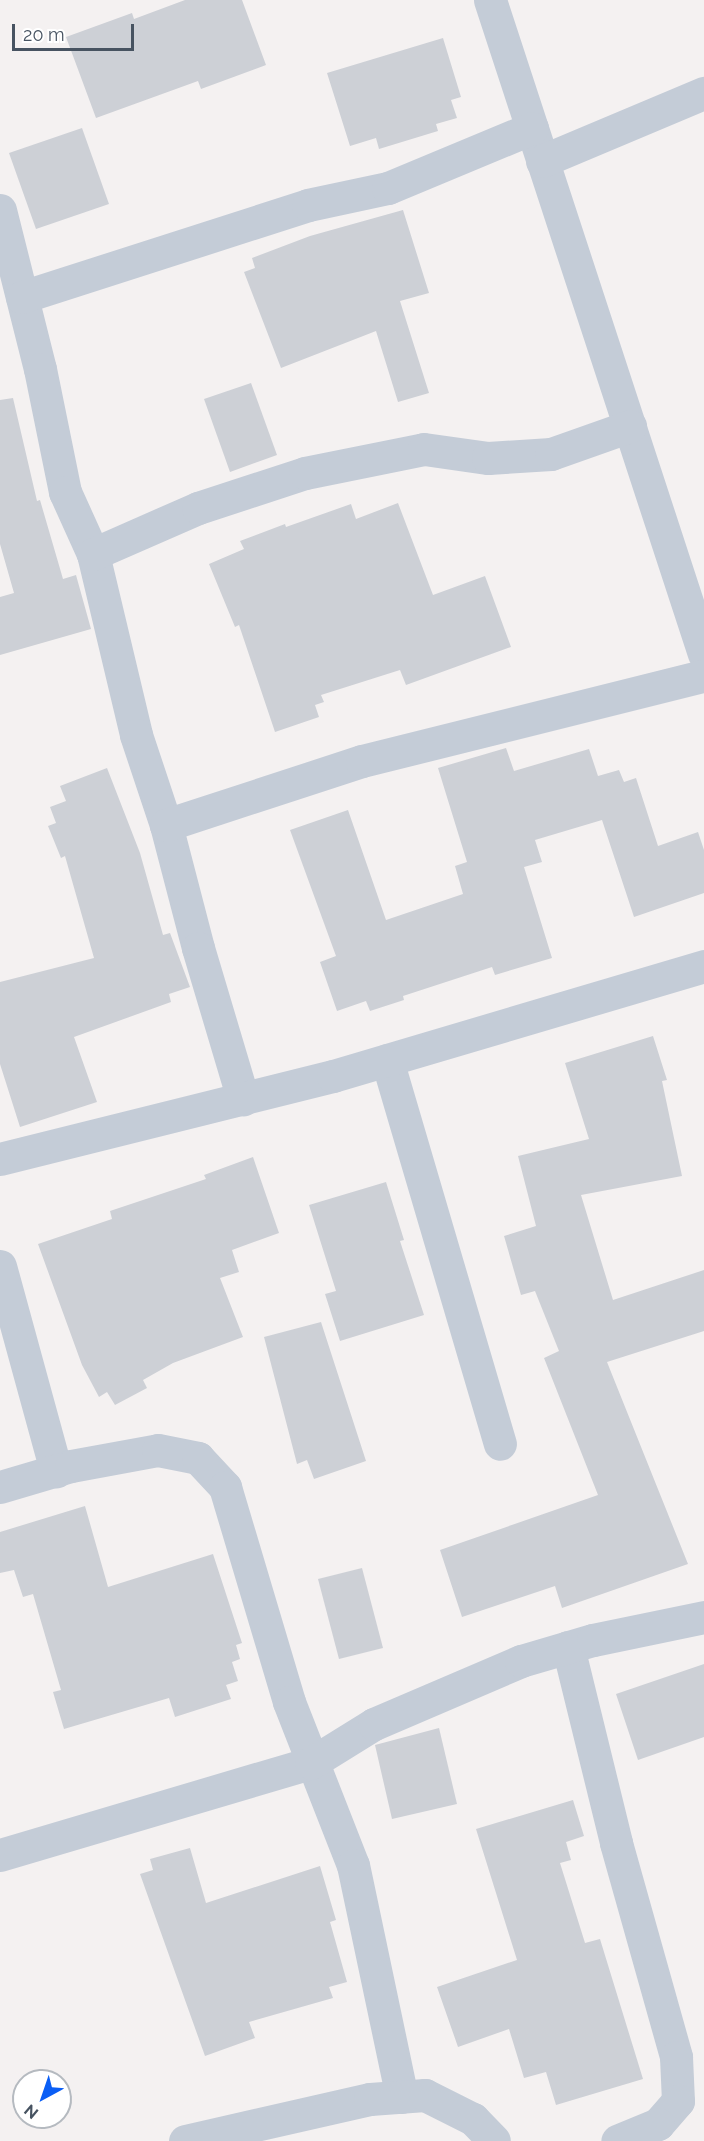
<!DOCTYPE html>
<html>
<head>
<meta charset="utf-8">
<style>
  body { margin:0 }
  #map { position:relative; width:704px; height:2141px; overflow:hidden; background:#f4f1f1; font-family:Raleway,sans-serif }
  div>[style] { position:absolute }
  .building>* { inset:0; background:#cdd0d6 }
  .minor>* { height:33px; margin:-16.5px; padding:0 16.5px; transform-origin:16.5px; border-radius:16.5px; background:#c4ccd7 }
  span { translate:-50% -50%; white-space:nowrap; text-align:center; line-height:1.15; -webkit-text-stroke:6px #fff; paint-order:stroke }
  .north { position:absolute; left:12px; top:2069px; width:60px; height:60px; box-sizing:border-box; background:#fff; border:2px solid #b5bac0; border-radius:50%; rotate:220deg; font-size:16px; font-weight:700; line-height:24px; text-align:center; color:#475361 }
  .north::after { content:''; display:block; margin:auto; width:21px; height:27px; background:#0a5ef5; clip-path:polygon(50% 0,100% 100%,50% 72%,0 100%) }
  .scale { position:absolute; left:12px; top:24px; width:122px; height:27px; box-sizing:border-box; border:3px solid #475361; border-top:0; padding-left:8px; font-size:18px; line-height:21px; white-space:nowrap; color:#475361; -webkit-text-stroke:4px #fff; paint-order:stroke }
</style>
</head>
<body>
<div id="map">
  <div class="building">
    <div style="clip-path:polygon(185px 0,242px 0,266px 65px,201px 89px,198px 81px,96px 118px,66px 37px,132px 13px,134px 19px)"></div>
    <div style="clip-path:polygon(443px 38px,461px 97px,451px 100px,457px 118px,436px 124px,438px 131px,379px 149px,376px 138px,350px 146px,327px 73px)"></div>
    <div style="clip-path:polygon(82px 128px,109px 204px,36px 229px,9px 153px)"></div>
    <div style="clip-path:polygon(403px 210px,429px 293px,400px 301px,429px 393px,398px 402px,376px 331px,281px 368px,244px 272px,255px 268px,252px 258px,310px 236px)"></div>
    <div style="clip-path:polygon(251px 383px,277px 455px,230px 472px,204px 399px)"></div>
    <div style="clip-path:polygon(13px 398px,37px 501px,40px 500px,63px 579px,76px 575px,91px 629px,0 655px,0 597px,14px 593px,0 544px,0 400px)"></div>
    <div style="clip-path:polygon(398px 503px,433px 595px,485px 576px,511px 647px,406px 685px,400px 670px,321px 695px,324px 702px,315px 705px,319px 717px,275px 732px,239px 625px,235px 627px,209px 564px,244px 549px,240px 541px,285px 524px,286px 527px,351px 504px,356px 519px)"></div>
    <div style="clip-path:polygon(506px 748px,514px 771px,589px 749px,598px 776px,619px 770px,624px 782px,636px 778px,658px 846px,698px 832px,704px 850px,704px 893px,634px 917px,602px 820px,535px 840px,542px 862px,524px 867px,552px 958px,495px 975px,492px 967px,403px 996px,404px 1000px,370px 1011px,366px 1001px,337px 1011px,320px 962px,336px 956px,290px 830px,348px 810px,386px 920px,463px 894px,455px 866px,467px 862px,438px 768px)"></div>
    <div style="clip-path:polygon(107px 768px,140px 853px,163px 935px,170px 933px,190px 987px,169px 994px,171px 1002px,74px 1037px,97px 1102px,20px 1127px,0 1064px,0 982px,94px 958px,65px 856px,61px 858px,48px 826px,56px 823px,50px 807px,66px 801px,60px 786px)"></div>
    <div style="clip-path:polygon(653px 1036px,667px 1080px,662px 1081px,682px 1176px,581px 1195px,613px 1300px,704px 1270px,704px 1331px,607px 1362px,688px 1564px,562px 1608px,555px 1586px,462px 1617px,440px 1550px,598px 1495px,544px 1358px,559px 1351px,535px 1291px,521px 1295px,504px 1236px,536px 1226px,518px 1156px,589px 1139px,565px 1063px)"></div>
    <div style="clip-path:polygon(253px 1157px,279px 1233px,232px 1250px,239px 1272px,220px 1278px,243px 1337px,173px 1363px,143px 1380px,147px 1388px,115px 1405px,107px 1392px,99px 1397px,82px 1365px,38px 1244px,112px 1219px,110px 1211px,206px 1179px,204px 1175px)"></div>
    <div style="clip-path:polygon(386px 1182px,404px 1240px,400px 1241px,424px 1315px,340px 1341px,325px 1294px,336px 1291px,309px 1205px)"></div>
    <div style="clip-path:polygon(321px 1322px,366px 1461px,314px 1479px,307px 1460px,297px 1464px,264px 1337px)"></div>
    <div style="clip-path:polygon(85px 1506px,108px 1587px,213px 1554px,242px 1643px,236px 1645px,240px 1659px,232px 1662px,238px 1681px,226px 1685px,231px 1699px,175px 1717px,169px 1698px,64px 1729px,53px 1692px,61px 1690px,33px 1594px,23px 1597px,14px 1570px,0 1573px,0 1532px)"></div>
    <div style="clip-path:polygon(362px 1568px,383px 1648px,339px 1659px,318px 1579px)"></div>
    <div style="clip-path:polygon(704px 1664px,704px 1737px,638px 1760px,616px 1694px)"></div>
    <div style="clip-path:polygon(439px 1728px,457px 1804px,392px 1819px,375px 1745px)"></div>
    <div style="clip-path:polygon(573px 1800px,584px 1836px,566px 1842px,571px 1860px,560px 1863px,585px 1943px,600px 1939px,643px 2079px,556px 2105px,546px 2072px,524px 2078px,509px 2029px,458px 2047px,437px 1987px,517px 1960px,476px 1829px)"></div>
    <div style="clip-path:polygon(190px 1848px,206px 1903px,320px 1866px,336px 1920px,330px 1922px,347px 1982px,329px 1987px,333px 1998px,249px 2022px,255px 2038px,205px 2056px,140px 1874px,153px 1870px,150px 1859px)"></div>
  </div>
  <div class="minor">
    <div style="left:490px;top:0;width:688px;rotate:71.88deg"></div>
    <div style="left:542px;top:161px;width:176px;rotate:-22.8deg"></div>
    <div style="left:0;top:210px;width:164px;rotate:75.9deg"></div>
    <div style="left:40px;top:369px;width:126px;rotate:78.5deg"></div>
    <div style="left:65px;top:492px;width:68px;rotate:65.7deg"></div>
    <div style="left:93px;top:554px;width:186px;rotate:76.6deg"></div>
    <div style="left:136px;top:735px;width:95px;rotate:71.6deg"></div>
    <div style="left:166px;top:825px;width:127px;rotate:75.4deg"></div>
    <div style="left:198px;top:948px;width:158px;rotate:73.4deg"></div>
    <div style="left:22px;top:297px;width:300px;rotate:-17.8deg"></div>
    <div style="left:308px;top:205px;width:82px;rotate:-12deg"></div>
    <div style="left:388px;top:188px;width:156px;rotate:-22.6deg"></div>
    <div style="left:93px;top:554px;width:115px;rotate:-23.7deg"></div>
    <div style="left:198px;top:508px;width:113px;rotate:-18.1deg"></div>
    <div style="left:305px;top:473px;width:121px;rotate:-11.4deg"></div>
    <div style="left:424px;top:449px;width:65px;rotate:8deg"></div>
    <div style="left:488px;top:458px;width:63px;rotate:-3.6deg"></div>
    <div style="left:551px;top:454px;width:84px;rotate:-19.5deg"></div>
    <div style="left:166px;top:825px;width:206px;rotate:-18.1deg"></div>
    <div style="left:362px;top:761px;width:352px;rotate:-14deg"></div>
    <div style="left:387px;top:1060px;width:400px;rotate:73.6deg"></div>
    <div style="left:0;top:1159px;width:343px;rotate:-14deg"></div>
    <div style="left:333px;top:1076px;width:387px;rotate:-16.5deg"></div>
    <div style="left:0;top:1266px;width:213px;rotate:74.7deg"></div>
    <div style="left:0;top:1487px;width:74px;rotate:-16.5deg"></div>
    <div style="left:71px;top:1466px;width:88px;rotate:-10.4deg"></div>
    <div style="left:158px;top:1450px;width:41px;rotate:11.3deg"></div>
    <div style="left:198px;top:1458px;width:40px;rotate:47deg"></div>
    <div style="left:225px;top:1487px;width:224px;rotate:73.4deg"></div>
    <div style="left:289px;top:1702px;width:175px;rotate:68.6deg"></div>
    <div style="left:353px;top:1865px;width:237px;rotate:78.1deg"></div>
    <div style="left:568px;top:1647px;width:202px;rotate:76.2deg"></div>
    <div style="left:616px;top:1843px;width:222px;rotate:74.3deg"></div>
    <div style="left:676px;top:2057px;width:44px;rotate:87.4deg"></div>
    <div style="left:678px;top:2101px;width:30px;rotate:131deg"></div>
    <div style="left:658px;top:2124px;width:44px;rotate:157.5deg"></div>
    <div style="left:0;top:1855px;width:324px;rotate:-16.5deg"></div>
    <div style="left:311px;top:1763px;width:74px;rotate:-31.8deg"></div>
    <div style="left:374px;top:1724px;width:160px;rotate:-23.2deg"></div>
    <div style="left:521px;top:1661px;width:75px;rotate:-16.3deg"></div>
    <div style="left:593px;top:1640px;width:113px;rotate:-11.7deg"></div>
    <div style="left:185px;top:2141px;width:190px;rotate:-12.8deg"></div>
    <div style="left:370px;top:2099px;width:55px;rotate:-4.2deg"></div>
    <div style="left:425px;top:2095px;width:54px;rotate:26.6deg"></div>
    <div style="left:473px;top:2119px;width:30px;rotate:46deg"></div>
  </div>
  <div class="north">N</div>
  <div class="scale">20 m</div>
</div>
</body>
</html>
